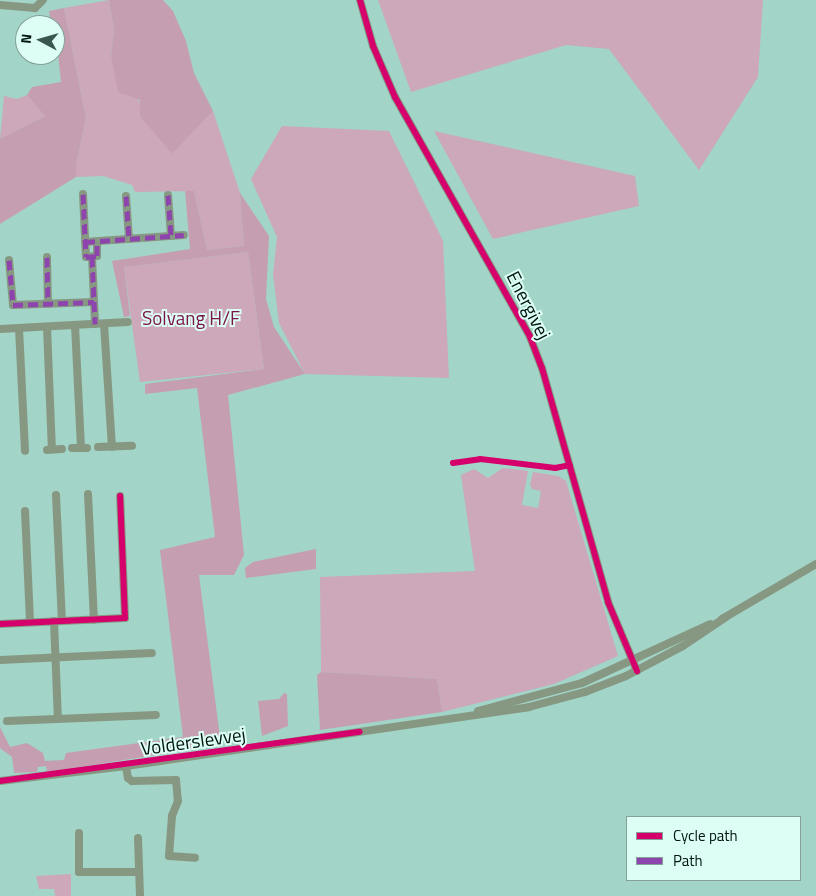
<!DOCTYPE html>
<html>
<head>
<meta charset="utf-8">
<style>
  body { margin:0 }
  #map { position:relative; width:816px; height:896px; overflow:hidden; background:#a2d4c8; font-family:"Titillium Web",sans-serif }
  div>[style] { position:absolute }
  .green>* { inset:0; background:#cda7ba }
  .forest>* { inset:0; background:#c69eb1 }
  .minor>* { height:8px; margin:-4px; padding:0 4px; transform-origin:4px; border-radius:4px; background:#879882 }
  .quiet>* { height:5px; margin-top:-2.5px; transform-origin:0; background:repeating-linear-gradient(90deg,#8e44ad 0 10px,transparent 0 15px) }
  .cycleway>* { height:6px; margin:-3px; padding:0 3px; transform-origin:3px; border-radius:3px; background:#d6006c }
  span { translate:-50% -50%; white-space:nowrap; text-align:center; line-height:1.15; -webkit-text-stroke:4px #dcfef4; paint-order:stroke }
  .street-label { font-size:19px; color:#00140e }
  .park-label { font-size:19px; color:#7c1348 }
  .legend { position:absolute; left:626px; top:816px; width:175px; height:65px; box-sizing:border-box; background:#dcfef4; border:1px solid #84a098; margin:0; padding:6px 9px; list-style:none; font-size:15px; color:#00140e }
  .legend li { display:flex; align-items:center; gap:10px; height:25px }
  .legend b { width:25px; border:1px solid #84a098 }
  .north { position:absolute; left:15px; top:15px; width:50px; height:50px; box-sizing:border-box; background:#dcfef4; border:1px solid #84a098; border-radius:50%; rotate:276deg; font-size:14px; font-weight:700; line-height:20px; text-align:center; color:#00140e }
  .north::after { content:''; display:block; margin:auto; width:18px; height:22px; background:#39574f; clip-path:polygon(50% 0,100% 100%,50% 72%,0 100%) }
</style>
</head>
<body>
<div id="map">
  <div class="green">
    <div style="clip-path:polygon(109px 0,114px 29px,111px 56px,172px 154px,213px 111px,240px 193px,244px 246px,207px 250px,194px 191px,135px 192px,132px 185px,103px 176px,76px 177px,76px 165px,86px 118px,64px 8px)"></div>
    <div style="clip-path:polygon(378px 0,763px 0,758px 77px,699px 170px,609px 49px,566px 45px,411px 92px)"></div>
    <div style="clip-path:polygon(27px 95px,45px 116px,0 139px,4px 96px,17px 99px)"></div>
    <div style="clip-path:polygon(282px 126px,389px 131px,443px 241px,449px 378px,305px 374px,279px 323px,273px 275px,277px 237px,251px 179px)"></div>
    <div style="clip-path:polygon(434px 131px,635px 176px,639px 206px,493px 239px)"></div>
    <div style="clip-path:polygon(248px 252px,264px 369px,140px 382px,124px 267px)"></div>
    <div style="clip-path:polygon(503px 468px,528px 471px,522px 505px,538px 508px,541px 491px,532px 489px,530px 484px,533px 472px,558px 476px,566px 481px,618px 656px,554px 684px,442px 712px,437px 679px,321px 672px,320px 577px,475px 571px,461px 475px,474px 469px,488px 478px)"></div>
    <div style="clip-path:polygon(71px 874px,71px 896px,55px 896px,54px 889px,39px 889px,36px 876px)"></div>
  </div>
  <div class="forest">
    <div style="clip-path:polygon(109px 0,163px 0,173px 11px,186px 41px,194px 73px,213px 111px,172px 154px,140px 116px,140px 100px,118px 92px,111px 56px,114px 29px)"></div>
    <div style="clip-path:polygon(64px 8px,86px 118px,76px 165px,76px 177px,0 224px,0 139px,45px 116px,27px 95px,32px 87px,61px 82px,55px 25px,51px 25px,49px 11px)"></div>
    <div style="clip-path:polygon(185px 191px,194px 191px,207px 250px,244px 246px,240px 193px,269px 236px,266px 299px,274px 327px,305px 374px,228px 395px,244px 555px,234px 575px,199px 575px,221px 745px,47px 772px,46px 766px,38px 767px,37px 772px,14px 773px,12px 757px,0 748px,0 727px,10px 747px,27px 743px,43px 753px,45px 761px,64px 760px,66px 753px,183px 737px,160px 550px,215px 537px,197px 388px,145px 394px,145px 384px,264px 369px,248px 252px,124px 267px,130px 316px,124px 317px,112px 261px,190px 249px)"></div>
    <div style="clip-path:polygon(316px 549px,316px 569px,246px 578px,245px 568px,253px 562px)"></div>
    <div style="clip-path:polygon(321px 672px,437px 679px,442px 712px,320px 730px,317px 675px)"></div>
    <div style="clip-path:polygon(284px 693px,287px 694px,288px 726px,262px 736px,258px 701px,279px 699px)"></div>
  </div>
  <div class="minor">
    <div style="left:360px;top:0;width:48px;rotate:74.2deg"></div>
    <div style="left:373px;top:46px;width:56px;rotate:66.7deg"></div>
    <div style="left:395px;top:97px;width:275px;rotate:60.6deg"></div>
    <div style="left:530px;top:337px;width:33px;rotate:69deg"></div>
    <div style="left:542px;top:368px;width:243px;rotate:74.2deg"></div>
    <div style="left:608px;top:602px;width:75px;rotate:67.2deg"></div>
    <div style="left:0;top:5px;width:35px;rotate:5deg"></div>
    <div style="left:35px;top:8px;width:11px;rotate:-45deg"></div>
    <div style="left:83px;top:194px;width:63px;rotate:87.3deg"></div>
    <div style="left:86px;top:257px;width:11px;rotate:-5deg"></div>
    <div style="left:97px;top:256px;width:14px;rotate:-90deg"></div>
    <div style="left:168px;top:195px;width:41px;rotate:85.8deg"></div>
    <div style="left:126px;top:196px;width:43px;rotate:86deg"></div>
    <div style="left:85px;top:242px;width:99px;rotate:-4deg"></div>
    <div style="left:47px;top:257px;width:47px;rotate:88.8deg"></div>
    <div style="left:92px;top:257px;width:67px;rotate:87.4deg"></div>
    <div style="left:9px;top:260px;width:45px;rotate:84.9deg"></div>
    <div style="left:13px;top:305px;width:81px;rotate:-2.1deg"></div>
    <div style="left:104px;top:324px;width:123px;rotate:86.3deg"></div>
    <div style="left:75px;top:325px;width:123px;rotate:87.2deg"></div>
    <div style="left:47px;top:327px;width:122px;rotate:87.7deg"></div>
    <div style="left:19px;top:328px;width:123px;rotate:87.2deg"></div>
    <div style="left:0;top:329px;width:128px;rotate:-3.1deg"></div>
    <div style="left:98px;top:447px;width:34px;rotate:-2deg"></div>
    <div style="left:72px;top:448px;width:15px"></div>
    <div style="left:47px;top:450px;width:15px;rotate:-4deg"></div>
    <div style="left:88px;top:494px;width:126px;rotate:87.3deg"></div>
    <div style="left:56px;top:495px;width:126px;rotate:87.3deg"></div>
    <div style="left:25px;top:511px;width:111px;rotate:87.4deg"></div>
    <div style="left:722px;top:619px;width:109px;rotate:-30.3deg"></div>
    <div style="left:54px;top:621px;width:98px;rotate:87.7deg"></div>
    <div style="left:0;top:624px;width:125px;rotate:-2.7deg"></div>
    <div style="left:125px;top:618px;width:122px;rotate:-92.3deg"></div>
    <div style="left:0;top:660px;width:152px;rotate:-2.6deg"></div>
    <div style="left:478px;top:711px;width:108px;rotate:-15.1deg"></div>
    <div style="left:582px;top:683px;width:141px;rotate:-24.7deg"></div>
    <div style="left:7px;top:721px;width:149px;rotate:-2.3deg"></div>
    <div style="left:126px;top:766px;width:12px;rotate:81deg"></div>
    <div style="left:128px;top:778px;width:5px;rotate:37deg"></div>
    <div style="left:132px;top:781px;width:44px;rotate:-1.3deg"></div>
    <div style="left:176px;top:780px;width:21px;rotate:85deg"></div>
    <div style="left:178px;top:801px;width:16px;rotate:112deg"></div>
    <div style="left:172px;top:816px;width:40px;rotate:94.3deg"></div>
    <div style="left:169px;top:856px;width:26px;rotate:4deg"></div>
    <div style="left:0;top:781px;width:127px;rotate:-6.8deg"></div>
    <div style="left:126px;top:766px;width:407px;rotate:-8.3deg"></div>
    <div style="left:529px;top:707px;width:58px;rotate:-15deg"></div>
    <div style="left:585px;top:692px;width:44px;rotate:-21.3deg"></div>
    <div style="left:626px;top:676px;width:64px;rotate:-27.8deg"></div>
    <div style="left:683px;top:646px;width:52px;rotate:-34deg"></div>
    <div style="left:79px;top:833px;width:39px;rotate:90deg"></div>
    <div style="left:79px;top:872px;width:59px"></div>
    <div style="left:138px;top:838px;width:58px;rotate:88deg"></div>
  </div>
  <div class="quiet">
    <div style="left:83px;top:194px;width:63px;rotate:87.3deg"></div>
    <div style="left:86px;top:257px;width:11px;rotate:-5deg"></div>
    <div style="left:97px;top:256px;width:14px;rotate:-90deg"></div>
    <div style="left:168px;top:195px;width:41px;rotate:85.8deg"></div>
    <div style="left:126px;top:196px;width:43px;rotate:86deg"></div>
    <div style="left:85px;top:242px;width:99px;rotate:-4deg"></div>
    <div style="left:47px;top:257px;width:47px;rotate:88.8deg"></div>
    <div style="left:92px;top:257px;width:67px;rotate:87.4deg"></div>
    <div style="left:9px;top:260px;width:45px;rotate:84.9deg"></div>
    <div style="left:13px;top:305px;width:81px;rotate:-2.1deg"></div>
  </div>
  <div class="cycleway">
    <div style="left:360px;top:0;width:48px;rotate:74.2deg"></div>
    <div style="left:373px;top:46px;width:56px;rotate:66.7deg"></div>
    <div style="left:395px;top:97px;width:275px;rotate:60.6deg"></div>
    <div style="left:530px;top:337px;width:33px;rotate:69deg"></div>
    <div style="left:542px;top:368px;width:243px;rotate:74.2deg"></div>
    <div style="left:608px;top:602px;width:75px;rotate:67.2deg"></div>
    <div style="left:453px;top:463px;width:27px;rotate:-8deg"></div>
    <div style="left:480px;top:459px;width:76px;rotate:6.8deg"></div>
    <div style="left:555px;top:468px;width:15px;rotate:-11deg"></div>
    <div style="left:0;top:624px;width:125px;rotate:-2.7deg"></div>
    <div style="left:125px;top:618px;width:122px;rotate:-92.3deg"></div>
    <div style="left:0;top:781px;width:363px;rotate:-7.8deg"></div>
  </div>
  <div class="street-label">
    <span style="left:529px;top:305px;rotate:63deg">Energivej</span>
    <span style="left:193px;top:741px;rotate:-8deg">Volderslevvej</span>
  </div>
  <div class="park-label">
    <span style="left:191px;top:318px">Solvang H/F</span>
  </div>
  <ul class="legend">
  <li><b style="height:6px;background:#d6006c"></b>Cycle path</li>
  <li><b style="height:6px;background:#8e44ad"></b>Path</li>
  </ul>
  <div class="north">N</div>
</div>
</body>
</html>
